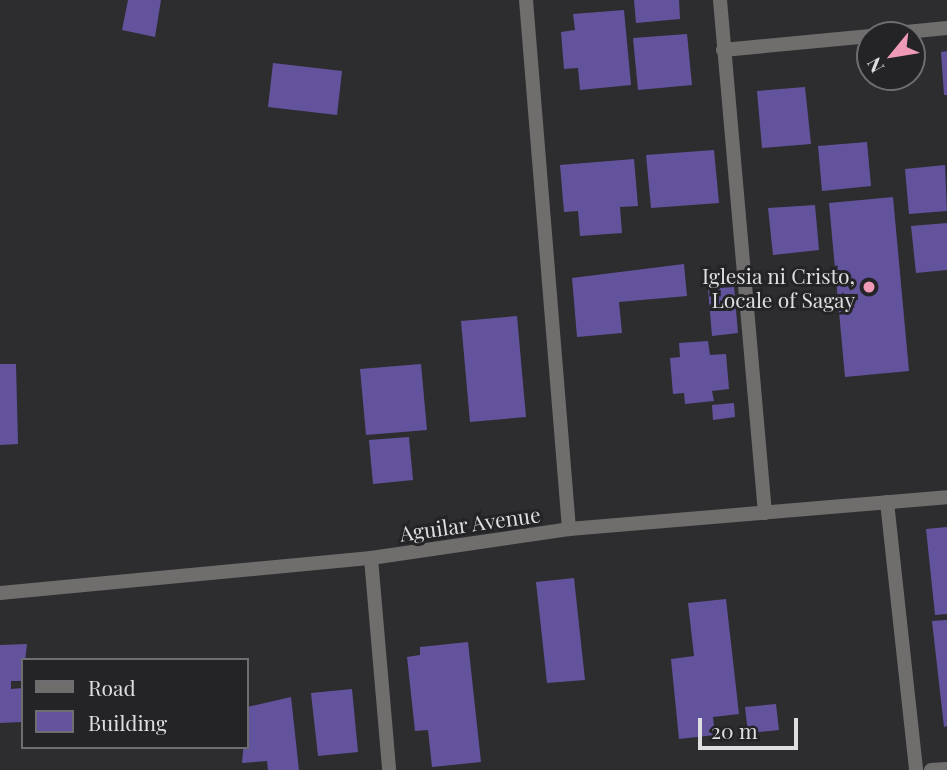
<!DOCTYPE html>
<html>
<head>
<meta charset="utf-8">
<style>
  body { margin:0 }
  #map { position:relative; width:947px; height:770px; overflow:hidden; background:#2d2d30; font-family:"Playfair Display",serif }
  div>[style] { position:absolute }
  .building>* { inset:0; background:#63539d }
  .minor>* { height:14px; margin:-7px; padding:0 7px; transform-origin:7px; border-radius:7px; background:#6f6e6d }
  .tertiary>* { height:14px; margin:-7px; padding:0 7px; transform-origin:7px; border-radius:7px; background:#6f6e6d }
  .dots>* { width:19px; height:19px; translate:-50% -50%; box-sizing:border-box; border:4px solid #242326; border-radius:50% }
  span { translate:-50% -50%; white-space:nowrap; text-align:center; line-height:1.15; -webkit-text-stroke:6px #242326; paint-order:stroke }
  .poi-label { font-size:21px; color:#dedee0 }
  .right { translate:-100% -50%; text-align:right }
  .street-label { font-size:21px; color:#dedee0 }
  .legend { position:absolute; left:21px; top:658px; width:228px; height:91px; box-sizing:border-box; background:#242326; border:2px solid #6e6e70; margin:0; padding:9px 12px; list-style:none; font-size:21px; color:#dedee0 }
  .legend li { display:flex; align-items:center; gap:14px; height:35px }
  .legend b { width:35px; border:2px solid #6e6e70 }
  .north { position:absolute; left:856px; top:21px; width:70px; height:70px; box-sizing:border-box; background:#242326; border:2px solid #6e6e70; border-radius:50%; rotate:240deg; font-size:19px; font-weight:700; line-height:28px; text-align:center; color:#dedee0 }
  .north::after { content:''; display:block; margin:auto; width:24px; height:32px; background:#ef9ab7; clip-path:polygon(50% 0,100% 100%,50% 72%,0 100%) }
  .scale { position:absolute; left:698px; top:718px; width:100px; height:32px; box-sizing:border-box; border:4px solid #dedee0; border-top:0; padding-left:9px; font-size:21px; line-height:24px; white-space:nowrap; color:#dedee0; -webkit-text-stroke:5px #242326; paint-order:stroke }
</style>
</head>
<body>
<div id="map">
  <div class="building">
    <div style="clip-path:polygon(128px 0,161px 0,155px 37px,122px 30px)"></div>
    <div style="clip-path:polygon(634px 0,679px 0,680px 19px,636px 23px)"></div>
    <div style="clip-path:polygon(624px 10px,631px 85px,580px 90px,578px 68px,564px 69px,561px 32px,575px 30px,573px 14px)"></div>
    <div style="clip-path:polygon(687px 34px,692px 85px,638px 90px,633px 38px)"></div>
    <div style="clip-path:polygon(947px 51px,947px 95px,944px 95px,941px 52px)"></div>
    <div style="clip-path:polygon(273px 63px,342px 71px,337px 115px,268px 107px)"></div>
    <div style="clip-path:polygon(805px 87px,811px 144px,762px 148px,757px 91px)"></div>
    <div style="clip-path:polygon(867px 142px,871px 186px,822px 191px,818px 146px)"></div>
    <div style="clip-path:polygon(714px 150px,719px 203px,651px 208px,646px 155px)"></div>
    <div style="clip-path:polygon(634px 159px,638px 206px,620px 207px,622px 233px,580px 236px,578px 211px,564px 212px,560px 165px)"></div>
    <div style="clip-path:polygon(945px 165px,947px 211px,909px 214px,905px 169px)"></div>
    <div style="clip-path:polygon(893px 197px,909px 371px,845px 377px,829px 203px)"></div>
    <div style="clip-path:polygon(815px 205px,819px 250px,773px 255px,768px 208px)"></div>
    <div style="clip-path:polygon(947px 223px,947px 270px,916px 273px,911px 226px)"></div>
    <div style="clip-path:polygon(684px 264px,687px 296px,619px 302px,622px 333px,577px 337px,572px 278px)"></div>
    <div style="clip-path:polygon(734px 287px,738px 333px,712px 336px,708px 289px)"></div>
    <div style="clip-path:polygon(517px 316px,526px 417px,470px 422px,461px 321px)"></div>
    <div style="clip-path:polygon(708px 341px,710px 355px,726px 354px,729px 389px,712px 391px,714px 401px,685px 404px,684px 393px,673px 394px,670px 358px,680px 357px,679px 343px)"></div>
    <div style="clip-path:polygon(0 364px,16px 364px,18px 444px,0 445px)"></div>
    <div style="clip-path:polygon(421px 364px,427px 430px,366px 435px,360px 369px)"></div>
    <div style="clip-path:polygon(734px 403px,735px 417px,713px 420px,712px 405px)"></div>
    <div style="clip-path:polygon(409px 437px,413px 480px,373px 484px,369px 440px)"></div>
    <div style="clip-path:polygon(947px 527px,947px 614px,935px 615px,926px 529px)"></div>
    <div style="clip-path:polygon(574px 578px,585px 680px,547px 683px,536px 582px)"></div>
    <div style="clip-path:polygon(726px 599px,739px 714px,713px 717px,715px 735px,679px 739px,671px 659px,694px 656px,688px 603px)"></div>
    <div style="clip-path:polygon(947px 620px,947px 726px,944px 727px,932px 621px)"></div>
    <div style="clip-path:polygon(468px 642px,481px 762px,432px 767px,428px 730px,415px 731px,407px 657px,420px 655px,420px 647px)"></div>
    <div style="clip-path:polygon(27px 644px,23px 681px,11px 681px,11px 689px,23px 688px,23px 722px,0 723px,0 645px)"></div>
    <div style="clip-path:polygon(352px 689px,358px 752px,318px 756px,311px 693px)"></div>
    <div style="clip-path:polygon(291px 697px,299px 770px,268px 770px,267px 761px,242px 763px,247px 707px)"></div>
    <div style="clip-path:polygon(776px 704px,779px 730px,748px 733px,745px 707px)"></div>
  </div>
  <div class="minor">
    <div style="left:526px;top:0;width:531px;rotate:85.35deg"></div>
    <div style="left:720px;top:0;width:515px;rotate:84.99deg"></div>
    <div style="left:876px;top:35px;width:71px;rotate:-5.6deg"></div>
    <div style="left:723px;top:50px;width:148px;rotate:-5.4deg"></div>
    <div style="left:887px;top:502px;width:270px;rotate:83.8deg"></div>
    <div style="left:371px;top:558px;width:213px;rotate:85.1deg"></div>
    <div style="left:931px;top:770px;width:16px;rotate:-4deg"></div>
  </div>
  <div class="tertiary">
    <div style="left:0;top:593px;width:373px;rotate:-5.4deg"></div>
    <div style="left:371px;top:558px;width:200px;rotate:-8.3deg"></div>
    <div style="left:569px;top:529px;width:379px;rotate:-4.8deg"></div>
  </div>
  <div class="dots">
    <div style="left:869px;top:287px;background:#ef9ab7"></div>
  </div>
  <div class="poi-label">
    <span class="right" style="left:855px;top:287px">Iglesia ni Cristo,<br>Locale of Sagay</span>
  </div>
  <div class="street-label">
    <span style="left:470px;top:523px;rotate:-8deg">Aguilar Avenue</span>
  </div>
  <ul class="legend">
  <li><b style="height:9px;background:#6f6e6d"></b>Road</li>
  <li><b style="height:19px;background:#63539d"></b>Building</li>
  </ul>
  <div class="north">N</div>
  <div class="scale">20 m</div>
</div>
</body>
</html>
